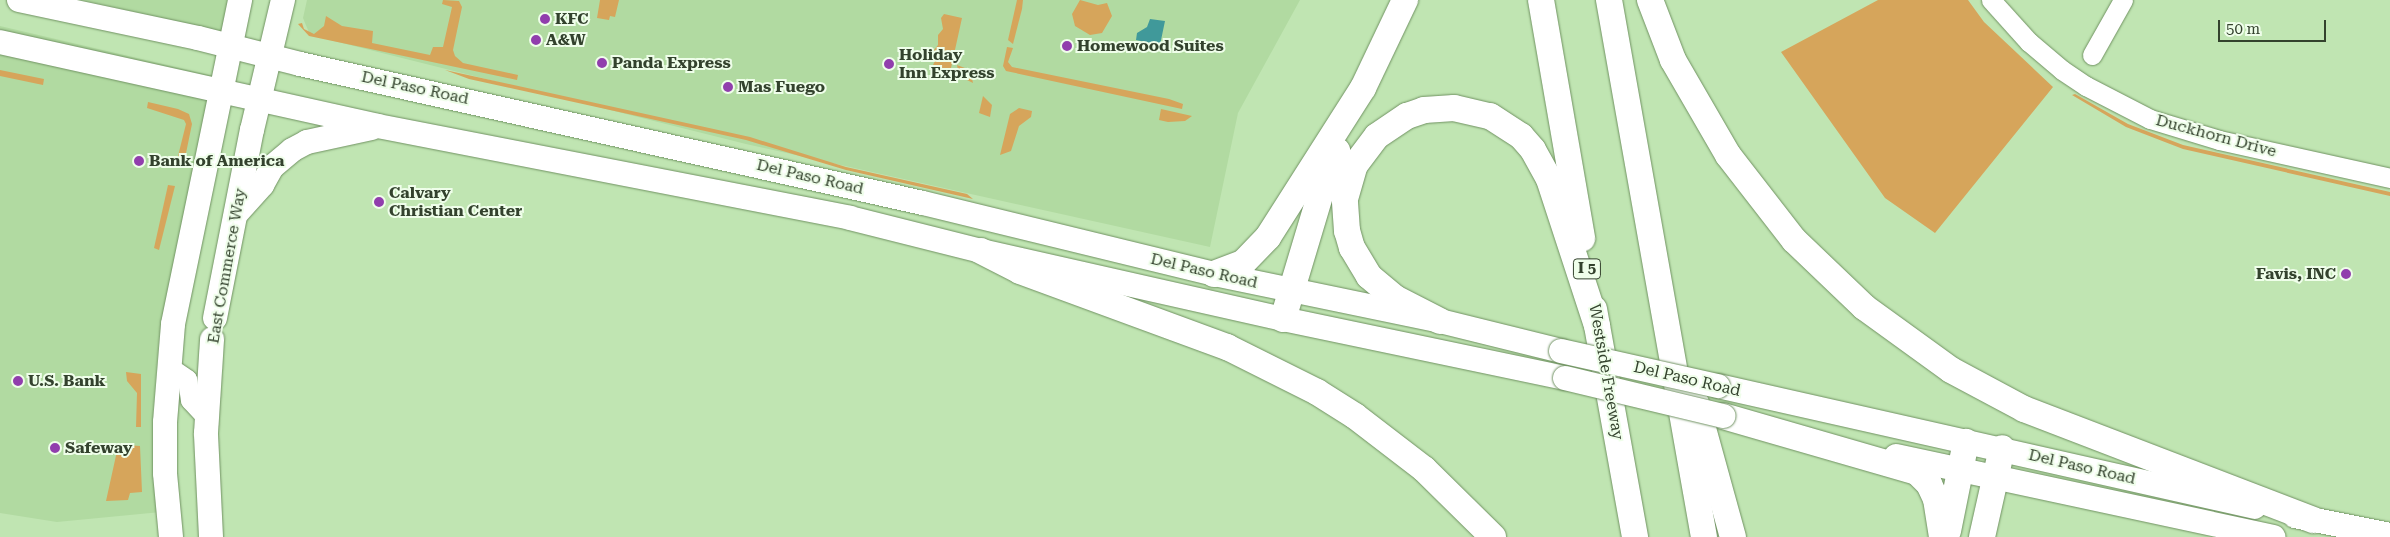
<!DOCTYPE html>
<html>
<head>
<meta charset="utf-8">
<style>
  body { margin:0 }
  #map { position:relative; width:2390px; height:537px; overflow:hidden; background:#c0e5b2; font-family:"Roboto Serif",serif }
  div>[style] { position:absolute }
  .built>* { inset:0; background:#b1daa1 }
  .green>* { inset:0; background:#d6a55b }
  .water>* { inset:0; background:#40999a }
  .roads { filter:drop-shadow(0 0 1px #709262) drop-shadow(0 0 1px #709262) }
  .minor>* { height:19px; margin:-9.5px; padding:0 9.5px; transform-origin:9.5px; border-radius:9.5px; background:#fff }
  .major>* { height:24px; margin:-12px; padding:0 12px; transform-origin:12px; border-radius:12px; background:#fff }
  .highway>* { height:26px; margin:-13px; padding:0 13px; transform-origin:13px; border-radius:13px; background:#fff }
  .bridges { filter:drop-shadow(0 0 1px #709262) drop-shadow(0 0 1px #709262) }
  .major-bridge>* { height:24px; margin:-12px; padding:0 12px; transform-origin:12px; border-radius:12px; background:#fff }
  .dots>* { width:14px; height:14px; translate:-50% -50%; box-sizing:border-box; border:2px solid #effeea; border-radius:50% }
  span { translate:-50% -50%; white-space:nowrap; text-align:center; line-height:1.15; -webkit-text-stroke:4px #effeea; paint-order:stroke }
  .shield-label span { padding:1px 4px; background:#effeea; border:1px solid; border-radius:4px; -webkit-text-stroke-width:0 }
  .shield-label { font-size:15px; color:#33422d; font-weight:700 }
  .poi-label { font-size:16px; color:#33422d; font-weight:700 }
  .left { translate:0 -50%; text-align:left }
  .right { translate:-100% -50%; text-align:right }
  .street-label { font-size:16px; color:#33422d }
  .scale { position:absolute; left:2218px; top:20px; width:108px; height:22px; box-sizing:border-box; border:2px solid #33422d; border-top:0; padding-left:6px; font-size:15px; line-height:18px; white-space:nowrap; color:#33422d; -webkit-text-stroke:4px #effeea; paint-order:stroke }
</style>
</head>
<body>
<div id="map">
  <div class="built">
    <div style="clip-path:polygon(82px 0,231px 0,225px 32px)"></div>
    <div style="clip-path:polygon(307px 0,1300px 0,1238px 113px,1210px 247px,746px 144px,310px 35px,303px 18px)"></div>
    <div style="clip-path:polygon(0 26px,218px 77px,159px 337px,153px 411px,161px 512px,57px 522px,0 513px)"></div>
  </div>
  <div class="green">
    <div style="clip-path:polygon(443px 0,459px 1px,462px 7px,453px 50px,455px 56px,463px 63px,518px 75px,517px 80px,309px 36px,298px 24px,302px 23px,304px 29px,314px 34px,324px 26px,326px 16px,342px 26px,373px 31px,372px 43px,430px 55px,433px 47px,443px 47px,452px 7px,442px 4px)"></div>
    <div style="clip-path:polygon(600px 0,619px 0,615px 17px,610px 16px,609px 20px,597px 18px)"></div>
    <div style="clip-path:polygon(1017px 0,1023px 0,1022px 9px,1013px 44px,1008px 40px)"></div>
    <div style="clip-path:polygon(1080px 0,1098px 5px,1107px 3px,1112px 16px,1102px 33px,1090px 35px,1075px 26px,1072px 14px)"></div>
    <div style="clip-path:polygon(1878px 0,1968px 0,1984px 22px,2053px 87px,1935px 233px,1885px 198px,1781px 52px)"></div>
    <div style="clip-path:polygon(944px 14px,962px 18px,951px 68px,931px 69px,935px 61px,934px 50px,938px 45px,938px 35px,943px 29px,941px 18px)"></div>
    <div style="clip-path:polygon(1007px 47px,1013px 48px,1008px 62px,1012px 67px,1169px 99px,1183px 104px,1182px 109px,1006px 71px,1003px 66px)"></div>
    <div style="clip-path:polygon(957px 65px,970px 70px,973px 83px,959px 76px)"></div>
    <div style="clip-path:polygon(0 70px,44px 79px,43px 85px,0 76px)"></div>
    <div style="clip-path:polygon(445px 70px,750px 137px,846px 167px,967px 194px,973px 199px,846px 170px,746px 140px,469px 79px)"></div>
    <div style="clip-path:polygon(2075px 94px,2128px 124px,2183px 145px,2390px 192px,2390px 196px,2183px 149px,2126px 127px,2072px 95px)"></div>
    <div style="clip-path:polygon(983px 96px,992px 105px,990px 117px,979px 113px)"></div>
    <div style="clip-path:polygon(148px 102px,178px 109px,189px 114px,192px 124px,185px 158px,178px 156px,186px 124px,184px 120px,147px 108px)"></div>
    <div style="clip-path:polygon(1019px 108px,1032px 111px,1031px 117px,1019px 126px,1011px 151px,1000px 155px,1010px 114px)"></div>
    <div style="clip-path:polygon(1161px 109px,1192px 116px,1185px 121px,1168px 122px,1159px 120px)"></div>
    <div style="clip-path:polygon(168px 185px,175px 186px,159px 250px,154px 248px)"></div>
    <div style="clip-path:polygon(126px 372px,141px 374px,141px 427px,136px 427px,137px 393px,127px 381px)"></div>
    <div style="clip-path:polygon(127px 445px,140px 446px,142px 492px,130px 493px,128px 500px,106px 501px,117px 451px)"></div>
  </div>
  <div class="water">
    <div style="clip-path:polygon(1150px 19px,1165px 21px,1160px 45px,1136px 40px,1137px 33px,1147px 27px)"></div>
  </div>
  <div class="roads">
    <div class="minor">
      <div style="left:1991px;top:0;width:57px;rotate:47.9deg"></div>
      <div style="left:2029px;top:42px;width:43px;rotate:40.3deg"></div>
      <div style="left:2062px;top:70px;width:29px;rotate:34deg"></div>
      <div style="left:2086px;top:86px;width:72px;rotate:27.3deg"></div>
      <div style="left:2150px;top:119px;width:72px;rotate:16.9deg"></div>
      <div style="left:2219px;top:140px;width:175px;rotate:12.5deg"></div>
      <div style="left:2092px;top:55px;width:63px;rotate:-60.6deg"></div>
      <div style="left:168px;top:366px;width:23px;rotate:34deg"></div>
      <div style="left:187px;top:379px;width:21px;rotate:82deg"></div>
      <div style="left:190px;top:400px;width:25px;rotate:47deg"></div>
    </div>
    <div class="major">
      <div style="left:19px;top:0;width:183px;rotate:12deg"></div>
      <div style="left:198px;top:38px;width:105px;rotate:14.3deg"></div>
      <div style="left:300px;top:64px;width:638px;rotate:12.58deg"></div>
      <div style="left:923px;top:203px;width:300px;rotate:13.7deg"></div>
      <div style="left:1214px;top:274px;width:231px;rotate:11.7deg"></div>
      <div style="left:1440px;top:321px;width:125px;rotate:13.9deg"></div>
      <div style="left:0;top:42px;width:387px;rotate:12.5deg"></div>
      <div style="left:378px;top:126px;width:481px;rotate:11deg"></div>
      <div style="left:850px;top:218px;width:135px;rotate:14.1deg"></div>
      <div style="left:981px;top:251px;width:310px;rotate:12.7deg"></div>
      <div style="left:1283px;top:319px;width:288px;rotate:11.8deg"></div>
      <div style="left:236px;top:214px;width:39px;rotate:-48deg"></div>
      <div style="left:262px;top:185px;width:21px;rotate:-61deg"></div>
      <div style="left:272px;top:167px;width:26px;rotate:-40deg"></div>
      <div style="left:292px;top:150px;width:17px;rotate:-28deg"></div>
      <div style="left:307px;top:142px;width:66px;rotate:-12.2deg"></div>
      <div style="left:215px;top:318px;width:192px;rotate:-78.9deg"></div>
      <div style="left:252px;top:130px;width:134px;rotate:-76.6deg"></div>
      <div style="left:1718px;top:386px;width:550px;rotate:12.7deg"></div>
      <div style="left:1896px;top:456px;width:386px;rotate:12.1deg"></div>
      <div style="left:2295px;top:516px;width:97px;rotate:11.3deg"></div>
      <div style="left:171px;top:537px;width:64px;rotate:-95.4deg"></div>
      <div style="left:165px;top:473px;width:51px;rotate:-90deg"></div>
      <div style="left:165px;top:422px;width:98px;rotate:-85.3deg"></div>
      <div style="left:173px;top:324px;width:331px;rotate:-78.3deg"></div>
      <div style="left:211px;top:537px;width:104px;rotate:-92.8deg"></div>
      <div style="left:206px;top:433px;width:94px;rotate:-86.3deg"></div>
    </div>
    <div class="highway">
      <div style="left:1541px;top:0;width:242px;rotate:80.2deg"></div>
      <div style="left:1609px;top:0;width:545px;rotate:79.97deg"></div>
      <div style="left:1650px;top:0;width:64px;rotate:69deg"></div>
      <div style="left:1673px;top:60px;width:110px;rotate:59.9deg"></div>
      <div style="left:1728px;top:155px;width:108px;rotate:52.2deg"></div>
      <div style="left:1794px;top:240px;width:97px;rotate:43.7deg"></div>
      <div style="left:1864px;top:307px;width:107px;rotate:35.9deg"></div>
      <div style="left:1951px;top:370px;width:83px;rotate:28.1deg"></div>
      <div style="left:2024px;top:409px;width:310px;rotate:21deg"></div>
      <div style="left:981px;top:251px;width:44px;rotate:27.1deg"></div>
      <div style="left:1020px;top:271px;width:221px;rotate:20.2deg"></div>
      <div style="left:1227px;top:347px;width:101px;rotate:26.6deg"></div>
      <div style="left:1317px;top:392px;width:45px;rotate:32.3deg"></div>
      <div style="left:1355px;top:416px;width:87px;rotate:37.5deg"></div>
      <div style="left:1424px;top:469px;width:97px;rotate:44.6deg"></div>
      <div style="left:1214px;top:274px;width:31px;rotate:-21deg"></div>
      <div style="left:1243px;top:263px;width:36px;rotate:-46deg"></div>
      <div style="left:1268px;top:237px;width:177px;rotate:-57.5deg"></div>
      <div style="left:1363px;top:88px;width:98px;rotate:-64.5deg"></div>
      <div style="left:1594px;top:309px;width:232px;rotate:79.8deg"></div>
      <div style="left:1283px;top:319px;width:139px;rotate:-73.3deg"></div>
      <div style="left:1323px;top:186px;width:38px;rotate:-68deg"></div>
      <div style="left:1440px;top:321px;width:51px;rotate:-152.9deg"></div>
      <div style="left:1395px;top:298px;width:34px;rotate:-140deg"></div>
      <div style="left:1369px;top:276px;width:33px;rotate:-121deg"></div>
      <div style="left:1352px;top:248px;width:18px;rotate:-106deg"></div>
      <div style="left:1347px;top:231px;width:32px;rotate:-94deg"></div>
      <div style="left:1345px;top:199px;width:35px;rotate:-74deg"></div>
      <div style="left:1355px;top:165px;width:36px;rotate:-53deg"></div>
      <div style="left:1377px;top:136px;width:36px;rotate:-34deg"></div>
      <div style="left:1407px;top:116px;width:18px;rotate:-19deg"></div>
      <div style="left:1424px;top:110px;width:30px;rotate:-4deg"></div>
      <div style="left:1454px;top:108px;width:37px;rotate:13deg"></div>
      <div style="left:1490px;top:116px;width:37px;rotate:33deg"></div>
      <div style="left:1521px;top:136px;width:18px;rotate:49deg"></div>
      <div style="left:1533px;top:150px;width:33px;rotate:61deg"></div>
      <div style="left:1549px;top:179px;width:155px;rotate:71.9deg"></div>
      <div style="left:1696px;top:403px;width:139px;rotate:74.6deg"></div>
      <div style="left:1723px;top:416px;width:202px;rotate:16.1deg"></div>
      <div style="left:1917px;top:472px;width:17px;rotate:45deg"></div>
      <div style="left:1929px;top:484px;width:17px;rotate:65deg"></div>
      <div style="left:1936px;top:499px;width:38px;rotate:81deg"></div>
      <div style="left:1948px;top:531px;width:91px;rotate:-78.6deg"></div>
      <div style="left:1982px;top:537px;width:91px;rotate:-77.3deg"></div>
    </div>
  </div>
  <div class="bridges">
    <div class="major-bridge">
      <div style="left:1561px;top:351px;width:161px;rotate:12.6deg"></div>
      <div style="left:1565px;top:378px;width:163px;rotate:13.5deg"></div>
    </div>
  </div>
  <div class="dots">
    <div style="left:545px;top:19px;background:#913ead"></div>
    <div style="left:536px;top:40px;background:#913ead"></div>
    <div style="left:1067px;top:46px;background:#913ead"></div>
    <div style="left:602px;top:63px;background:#913ead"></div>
    <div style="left:889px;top:64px;background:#913ead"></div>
    <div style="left:728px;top:87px;background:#913ead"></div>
    <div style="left:139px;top:161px;background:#913ead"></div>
    <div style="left:379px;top:202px;background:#913ead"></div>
    <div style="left:2346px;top:274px;background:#913ead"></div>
    <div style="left:18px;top:381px;background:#913ead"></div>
    <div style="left:55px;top:448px;background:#913ead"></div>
  </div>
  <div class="shield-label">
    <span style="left:1587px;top:269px">I 5</span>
  </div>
  <div class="poi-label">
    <span class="left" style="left:555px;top:19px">KFC</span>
    <span class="left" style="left:546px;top:40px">A&amp;W</span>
    <span class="left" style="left:1077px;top:46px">Homewood Suites</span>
    <span class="left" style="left:899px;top:64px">Holiday<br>Inn Express</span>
    <span class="left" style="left:612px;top:63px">Panda Express</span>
    <span class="left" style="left:738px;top:87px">Mas Fuego</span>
    <span class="left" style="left:149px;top:161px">Bank of America</span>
    <span class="left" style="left:389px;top:202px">Calvary<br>Christian Center</span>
    <span class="right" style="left:2336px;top:274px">Favis, INC</span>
    <span class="left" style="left:28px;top:381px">U.S. Bank</span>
    <span class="left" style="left:65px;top:448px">Safeway</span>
  </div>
  <div class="street-label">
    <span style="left:415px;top:88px;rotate:12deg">Del Paso Road</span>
    <span style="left:2216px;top:136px;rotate:15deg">Duckhorn Drive</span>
    <span style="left:810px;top:177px;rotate:13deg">Del Paso Road</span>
    <span style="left:227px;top:266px;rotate:-80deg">East Commerce Way</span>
    <span style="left:1204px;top:271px;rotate:13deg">Del Paso Road</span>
    <span style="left:1606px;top:372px;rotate:80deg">Westside Freeway</span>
    <span style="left:1687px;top:379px;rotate:13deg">Del Paso Road</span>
    <span style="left:2082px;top:467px;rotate:13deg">Del Paso Road</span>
  </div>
  <div class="scale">50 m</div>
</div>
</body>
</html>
